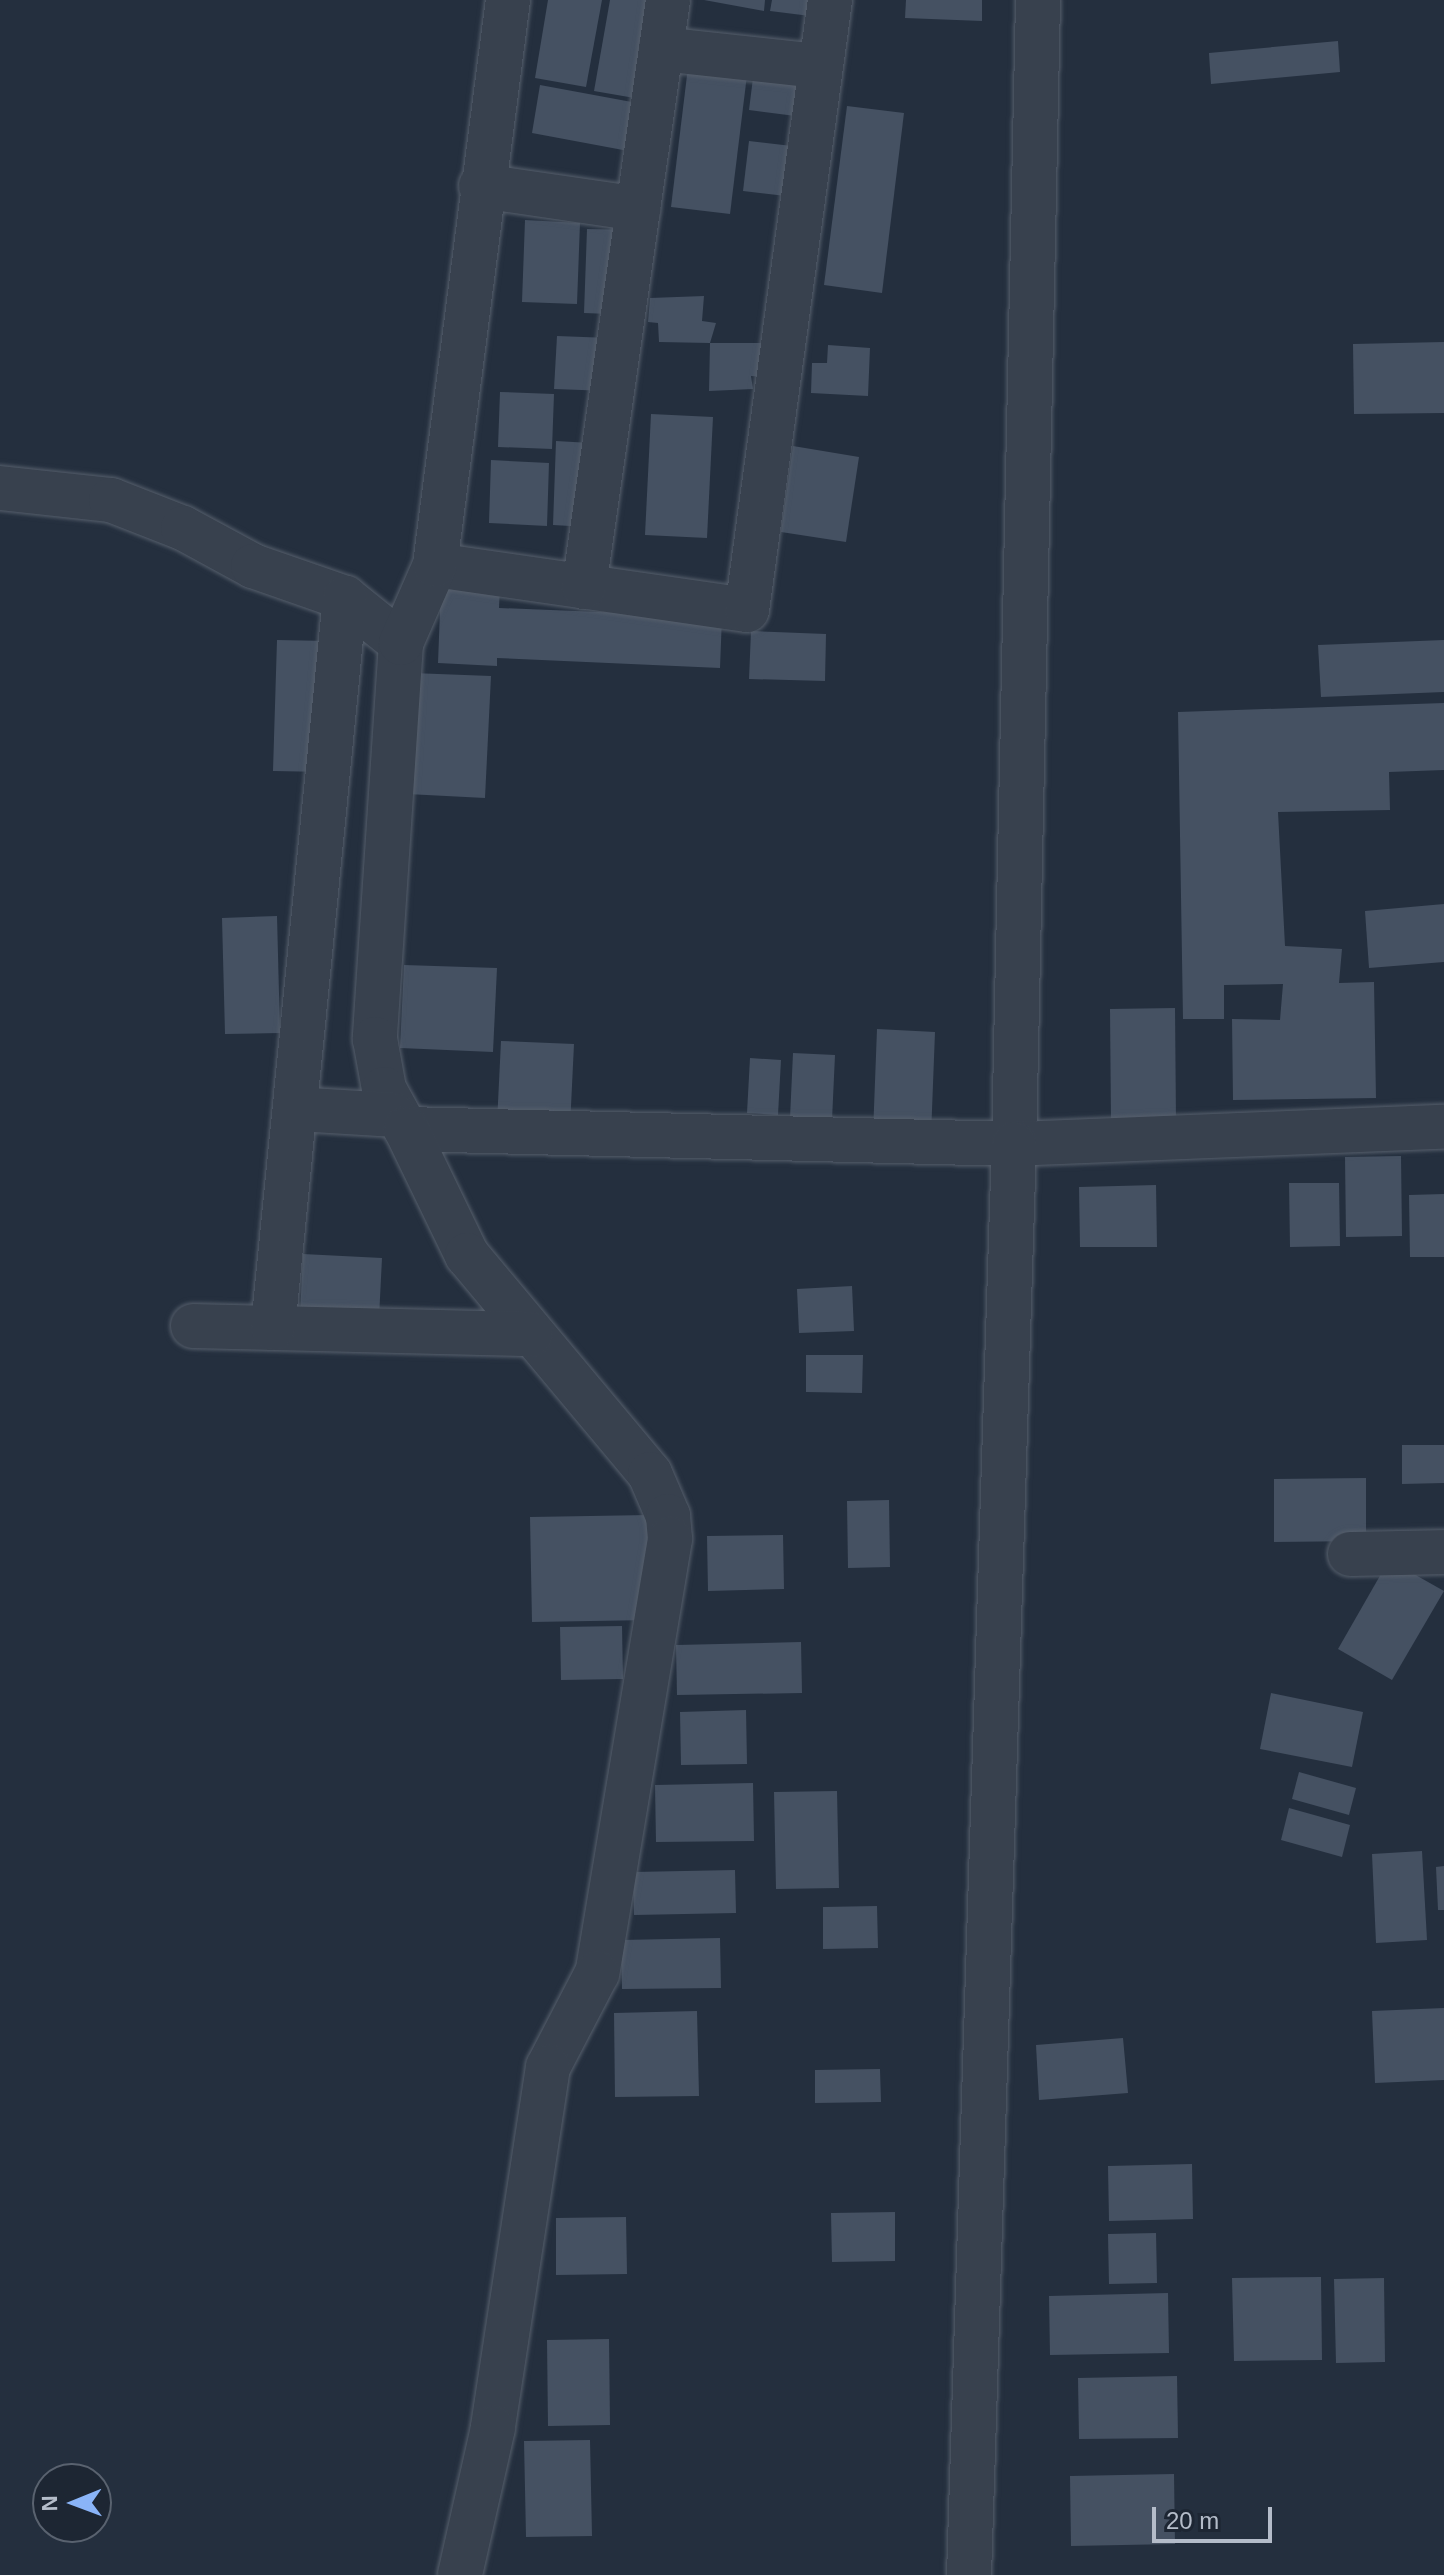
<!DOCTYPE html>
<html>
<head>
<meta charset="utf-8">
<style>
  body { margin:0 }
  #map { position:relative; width:1444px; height:2575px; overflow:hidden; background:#242f3e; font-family:Helvetica,sans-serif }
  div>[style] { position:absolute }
  .building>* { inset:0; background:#455162 }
  .roads { filter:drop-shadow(0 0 2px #565f6c) drop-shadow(0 0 2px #565f6c) }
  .minor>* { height:44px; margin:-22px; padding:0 22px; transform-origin:22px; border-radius:22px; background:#38414e }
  span { translate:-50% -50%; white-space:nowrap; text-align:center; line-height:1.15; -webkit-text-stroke:7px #1d2633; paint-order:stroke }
  .north { position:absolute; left:32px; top:2463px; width:80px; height:80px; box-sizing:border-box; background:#1d2633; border:2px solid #59626f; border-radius:50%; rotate:269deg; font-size:22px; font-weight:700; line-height:32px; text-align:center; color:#b4bcc9 }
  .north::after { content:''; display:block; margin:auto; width:28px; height:36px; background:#8ab4f8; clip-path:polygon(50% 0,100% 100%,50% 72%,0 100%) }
  .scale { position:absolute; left:1152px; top:2507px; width:120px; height:36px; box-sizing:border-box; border:4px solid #b4bcc9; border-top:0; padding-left:10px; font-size:24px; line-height:28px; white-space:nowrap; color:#b4bcc9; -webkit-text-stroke:6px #1d2633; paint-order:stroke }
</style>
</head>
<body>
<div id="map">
  <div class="building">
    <div style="clip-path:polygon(548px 0,602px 0,586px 87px,535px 78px)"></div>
    <div style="clip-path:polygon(610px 0,663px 0,646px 100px,594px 91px)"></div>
    <div style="clip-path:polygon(704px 0,765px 0,764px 11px)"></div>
    <div style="clip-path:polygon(772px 0,829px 0,826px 18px,770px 11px)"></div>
    <div style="clip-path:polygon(906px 0,982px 0,982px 21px,905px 18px)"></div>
    <div style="clip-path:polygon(1338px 41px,1340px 72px,1211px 84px,1209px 53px)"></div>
    <div style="clip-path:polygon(755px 62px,818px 69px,811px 118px,749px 110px)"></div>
    <div style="clip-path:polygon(688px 67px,747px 75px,730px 214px,671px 207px)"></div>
    <div style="clip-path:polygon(540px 85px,648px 105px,639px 153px,532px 133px)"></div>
    <div style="clip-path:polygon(847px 106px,904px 113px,882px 293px,824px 285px)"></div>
    <div style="clip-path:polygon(749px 141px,809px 148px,803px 198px,743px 191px)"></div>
    <div style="clip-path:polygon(525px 220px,580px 223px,577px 304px,522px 302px)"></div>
    <div style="clip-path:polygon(587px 229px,637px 230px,634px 315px,584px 313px)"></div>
    <div style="clip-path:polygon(704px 296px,702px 321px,716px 323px,710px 343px,659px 342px,658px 323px,648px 322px,650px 298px)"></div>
    <div style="clip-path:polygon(557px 336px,610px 338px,608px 391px,554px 389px)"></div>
    <div style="clip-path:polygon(1444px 342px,1444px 413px,1354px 414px,1353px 344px)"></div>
    <div style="clip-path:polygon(710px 343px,768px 343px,765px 377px,751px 376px,753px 389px,709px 391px)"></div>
    <div style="clip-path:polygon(828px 345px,870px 348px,868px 396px,811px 393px,812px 363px,827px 363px)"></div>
    <div style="clip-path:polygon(500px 392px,554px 394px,552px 449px,498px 447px)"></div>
    <div style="clip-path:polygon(651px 414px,713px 417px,707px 538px,645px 535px)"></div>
    <div style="clip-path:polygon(556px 441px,608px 444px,604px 528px,553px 525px)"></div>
    <div style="clip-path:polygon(793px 446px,859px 457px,846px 542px,781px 532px)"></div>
    <div style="clip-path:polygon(491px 460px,549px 463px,547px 526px,489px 523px)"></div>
    <div style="clip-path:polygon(441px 584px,500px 586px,499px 608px,722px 617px,720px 668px,497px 658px,497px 666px,438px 663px)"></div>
    <div style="clip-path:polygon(751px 631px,826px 634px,825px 681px,749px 679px)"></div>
    <div style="clip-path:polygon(277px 640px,329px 641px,325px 772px,273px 771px)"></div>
    <div style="clip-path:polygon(1444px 640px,1444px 692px,1321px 697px,1318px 645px)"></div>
    <div style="clip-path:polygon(412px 673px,491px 676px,485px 798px,407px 794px)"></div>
    <div style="clip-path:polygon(1444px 703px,1444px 770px,1389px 772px,1390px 810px,1278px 812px,1285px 946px,1342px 949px,1339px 983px,1374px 982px,1376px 1098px,1233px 1100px,1232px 1019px,1280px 1020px,1283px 984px,1224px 985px,1224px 1019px,1183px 1019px,1178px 712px)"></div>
    <div style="clip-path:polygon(1444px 904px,1444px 962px,1369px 968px,1365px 911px)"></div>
    <div style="clip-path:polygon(277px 916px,280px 1033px,225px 1034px,222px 918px)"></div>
    <div style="clip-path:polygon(404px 965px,497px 968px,493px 1052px,400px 1048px)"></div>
    <div style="clip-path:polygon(1175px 1008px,1176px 1121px,1111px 1122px,1110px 1009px)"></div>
    <div style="clip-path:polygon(877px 1029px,935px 1032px,931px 1136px,873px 1134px)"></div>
    <div style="clip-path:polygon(501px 1041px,574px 1044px,570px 1127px,497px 1123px)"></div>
    <div style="clip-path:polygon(793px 1053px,835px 1055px,832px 1120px,790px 1118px)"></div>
    <div style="clip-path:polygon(750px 1058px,781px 1060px,778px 1115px,747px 1113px)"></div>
    <div style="clip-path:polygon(1401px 1156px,1402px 1236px,1346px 1237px,1345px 1157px)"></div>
    <div style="clip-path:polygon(1289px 1183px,1339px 1183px,1340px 1246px,1290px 1247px)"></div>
    <div style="clip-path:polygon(1156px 1185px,1157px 1247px,1080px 1247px,1079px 1187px)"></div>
    <div style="clip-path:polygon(1444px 1194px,1444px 1257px,1410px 1257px,1409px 1195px)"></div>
    <div style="clip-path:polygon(303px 1254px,382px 1258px,379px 1318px,300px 1315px)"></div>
    <div style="clip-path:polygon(852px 1286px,854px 1331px,799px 1333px,797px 1289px)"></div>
    <div style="clip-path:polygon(806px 1355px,863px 1355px,862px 1393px,806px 1392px)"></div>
    <div style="clip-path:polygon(1402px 1445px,1444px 1445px,1444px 1483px,1402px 1484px)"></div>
    <div style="clip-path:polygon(1366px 1478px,1366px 1541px,1274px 1542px,1274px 1479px)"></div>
    <div style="clip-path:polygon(889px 1500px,890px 1567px,848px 1568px,847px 1501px)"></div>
    <div style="clip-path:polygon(649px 1515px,651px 1620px,532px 1622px,530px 1517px)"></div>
    <div style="clip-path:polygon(783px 1535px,784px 1589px,708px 1591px,707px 1536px)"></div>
    <div style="clip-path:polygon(1389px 1560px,1444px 1591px,1392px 1680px,1338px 1649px)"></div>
    <div style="clip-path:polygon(622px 1626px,623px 1679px,561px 1680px,560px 1627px)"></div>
    <div style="clip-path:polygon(801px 1642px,802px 1693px,677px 1695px,676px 1645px)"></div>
    <div style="clip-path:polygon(1271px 1693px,1363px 1712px,1352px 1767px,1260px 1749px)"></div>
    <div style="clip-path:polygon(746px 1710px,747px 1764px,681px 1765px,680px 1712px)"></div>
    <div style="clip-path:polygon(1299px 1772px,1356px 1788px,1349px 1815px,1292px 1799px)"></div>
    <div style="clip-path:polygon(753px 1783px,754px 1841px,656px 1842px,655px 1785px)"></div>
    <div style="clip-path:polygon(837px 1791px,839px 1888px,776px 1889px,774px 1792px)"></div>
    <div style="clip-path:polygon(1289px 1808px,1350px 1825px,1342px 1857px,1281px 1840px)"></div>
    <div style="clip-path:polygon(1422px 1851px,1427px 1940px,1376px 1943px,1372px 1854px)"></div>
    <div style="clip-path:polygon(1444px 1866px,1444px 1910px,1438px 1910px,1436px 1867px)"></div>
    <div style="clip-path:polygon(735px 1870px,736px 1913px,634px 1915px,633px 1872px)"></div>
    <div style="clip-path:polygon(877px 1906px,878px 1948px,823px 1949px,823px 1907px)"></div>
    <div style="clip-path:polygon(720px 1938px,721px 1988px,622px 1989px,621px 1940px)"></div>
    <div style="clip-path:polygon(1444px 2008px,1444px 2080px,1375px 2083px,1372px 2011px)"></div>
    <div style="clip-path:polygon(697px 2011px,699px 2096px,615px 2097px,614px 2013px)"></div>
    <div style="clip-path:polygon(1123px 2038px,1128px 2093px,1039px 2100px,1036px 2045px)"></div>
    <div style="clip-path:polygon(880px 2069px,881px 2102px,815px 2103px,815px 2070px)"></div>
    <div style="clip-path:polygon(1192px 2164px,1193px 2219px,1109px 2221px,1108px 2166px)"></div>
    <div style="clip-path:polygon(895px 2212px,895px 2261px,832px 2262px,831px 2213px)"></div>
    <div style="clip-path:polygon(626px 2217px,627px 2274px,556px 2275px,556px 2218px)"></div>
    <div style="clip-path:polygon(1156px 2233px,1157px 2283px,1109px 2284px,1108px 2234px)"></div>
    <div style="clip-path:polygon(1321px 2277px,1322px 2360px,1234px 2361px,1232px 2278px)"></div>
    <div style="clip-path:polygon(1384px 2278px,1385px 2362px,1336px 2363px,1334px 2279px)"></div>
    <div style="clip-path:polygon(1168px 2293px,1169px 2353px,1050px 2355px,1049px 2296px)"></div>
    <div style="clip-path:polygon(609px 2339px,610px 2425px,548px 2426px,547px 2340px)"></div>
    <div style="clip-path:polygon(1177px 2376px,1178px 2438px,1079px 2439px,1078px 2378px)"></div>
    <div style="clip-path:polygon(590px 2440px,592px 2536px,526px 2537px,524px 2441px)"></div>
    <div style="clip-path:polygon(1174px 2474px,1175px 2544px,1071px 2546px,1070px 2476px)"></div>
  </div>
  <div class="roads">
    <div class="minor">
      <div style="left:1038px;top:0;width:1144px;rotate:91.2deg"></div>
      <div style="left:1014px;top:1144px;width:430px;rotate:-2.3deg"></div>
      <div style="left:661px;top:49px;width:158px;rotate:6.2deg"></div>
      <div style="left:481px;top:186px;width:159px;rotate:8.3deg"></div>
      <div style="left:0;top:488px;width:112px;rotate:6.2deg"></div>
      <div style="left:111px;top:500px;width:77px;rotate:21.3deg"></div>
      <div style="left:183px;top:528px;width:80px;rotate:28.5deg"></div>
      <div style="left:253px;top:566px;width:97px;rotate:19.2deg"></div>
      <div style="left:345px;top:598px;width:72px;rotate:38.8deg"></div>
      <div style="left:401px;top:643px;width:397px;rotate:93.8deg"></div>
      <div style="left:375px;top:1039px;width:51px;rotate:79.8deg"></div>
      <div style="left:384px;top:1089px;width:46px;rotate:61.2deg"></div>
      <div style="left:406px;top:1129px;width:608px;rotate:1.41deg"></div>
      <div style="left:1014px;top:1144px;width:1432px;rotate:91.8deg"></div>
      <div style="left:435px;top:565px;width:315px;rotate:8.2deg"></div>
      <div style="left:747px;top:610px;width:616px;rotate:-82.25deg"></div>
      <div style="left:584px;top:587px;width:593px;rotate:-81.86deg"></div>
      <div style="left:401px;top:643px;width:85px;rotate:-66.4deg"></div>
      <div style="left:435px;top:565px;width:570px;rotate:-82.64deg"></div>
      <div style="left:295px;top:1109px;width:99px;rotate:3.5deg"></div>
      <div style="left:406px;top:1129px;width:140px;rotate:64.2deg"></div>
      <div style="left:467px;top:1255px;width:285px;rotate:50.1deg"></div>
      <div style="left:650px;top:1474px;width:46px;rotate:66.8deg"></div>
      <div style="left:668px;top:1516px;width:23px;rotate:85deg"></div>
      <div style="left:670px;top:1539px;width:440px;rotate:99.5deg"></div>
      <div style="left:597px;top:1973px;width:106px;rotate:117.5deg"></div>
      <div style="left:548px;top:2067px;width:365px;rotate:98.7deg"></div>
      <div style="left:493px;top:2428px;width:151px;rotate:102.7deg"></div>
      <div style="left:193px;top:1326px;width:338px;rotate:1.4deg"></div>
      <div style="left:273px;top:1328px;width:734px;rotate:-84.37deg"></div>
      <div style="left:1350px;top:1554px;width:94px;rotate:-1.2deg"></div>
    </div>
  </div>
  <div class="north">N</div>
  <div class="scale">20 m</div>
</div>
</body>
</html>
